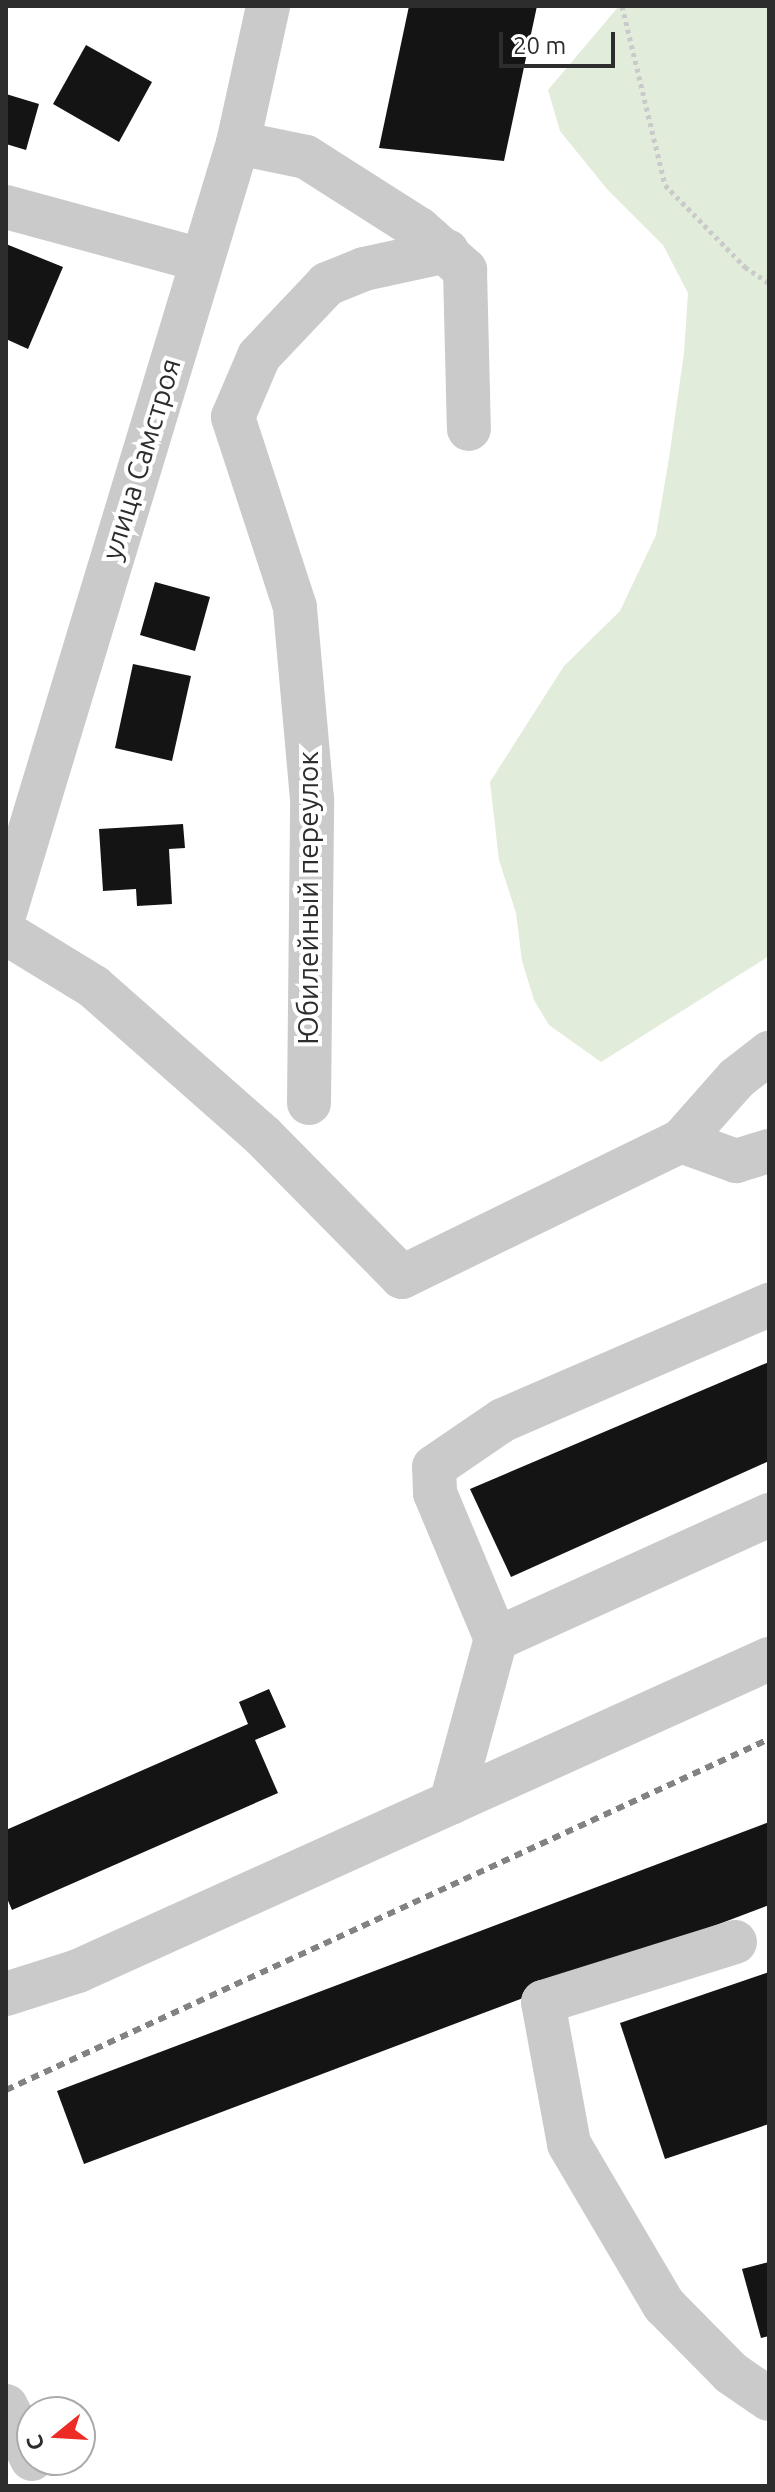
<!DOCTYPE html>
<html>
<head>
<meta charset="utf-8">
<style>
  body { margin:0 }
  #map { position:relative; width:775px; height:2492px; overflow:hidden; background:#fff; font-family:Ubuntu,sans-serif }
  div>[style] { position:absolute }
  .green>* { inset:0; background:#e2ecda }
  .building>* { inset:0; background:#141414 }
  .path>* { height:5px; margin-top:-2.5px; transform-origin:0; background:repeating-linear-gradient(90deg,#cacaca 0 4px,transparent 0 8px) }
  .minor>* { height:44px; margin:-22px; padding:0 22px; transform-origin:22px; border-radius:22px; background:#cacaca }
  .rail>* { height:6px; margin-top:-3px; transform-origin:0; background:repeating-linear-gradient(90deg,#828282 0 8px,transparent 0 14px) }
  span { translate:-50% -50%; white-space:nowrap; text-align:center; line-height:1.15; -webkit-text-stroke:8px #fff; paint-order:stroke }
  .street-label { font-size:28px; color:#2d2d2d }
  .frame { position:absolute; inset:0; border:8px solid #2d2d2d; pointer-events:none }
  .north { position:absolute; left:16px; top:2396px; width:80px; height:80px; box-sizing:border-box; background:#fff; border:2px solid #ababab; border-radius:50%; rotate:252deg; font-size:22px; font-weight:700; line-height:32px; text-align:center; color:#2d2d2d }
  .north::after { content:''; display:block; margin:auto; width:28px; height:36px; background:#ee2c26; clip-path:polygon(50% 0,100% 100%,50% 72%,0 100%) }
  .scale { position:absolute; left:499px; top:32px; width:116px; height:36px; box-sizing:border-box; border:4px solid #2d2d2d; border-top:0; padding-left:10px; font-size:24px; line-height:28px; white-space:nowrap; color:#2d2d2d; -webkit-text-stroke:6px #fff; paint-order:stroke }
</style>
</head>
<body>
<div id="map">
  <div class="green">
    <div style="clip-path:polygon(619px 6px,769px 6px,769px 956px,601px 1062px,549px 1025px,534px 1000px,522px 961px,516px 913px,499px 860px,490px 782px,564px 666px,620px 611px,656px 535px,669px 458px,684px 353px,688px 293px,663px 245px,607px 189px,560px 131px,548px 90px)"></div>
  </div>
  <div class="building">
    <div style="clip-path:polygon(409px 6px,537px 6px,504px 161px,379px 148px)"></div>
    <div style="clip-path:polygon(86px 45px,152px 82px,119px 142px,53px 104px)"></div>
    <div style="clip-path:polygon(6px 94px,39px 104px,26px 150px,6px 144px)"></div>
    <div style="clip-path:polygon(6px 244px,63px 267px,28px 349px,6px 339px)"></div>
    <div style="clip-path:polygon(155px 582px,210px 597px,195px 651px,140px 635px)"></div>
    <div style="clip-path:polygon(133px 664px,191px 676px,172px 761px,115px 748px)"></div>
    <div style="clip-path:polygon(183px 824px,185px 848px,169px 849px,172px 904px,137px 906px,136px 889px,103px 891px,99px 829px)"></div>
    <div style="clip-path:polygon(769px 1362px,769px 1461px,511px 1577px,470px 1489px)"></div>
    <div style="clip-path:polygon(269px 1689px,286px 1727px,255px 1740px,278px 1793px,12px 1910px,6px 1896px,6px 1830px,248px 1724px,239px 1702px)"></div>
    <div style="clip-path:polygon(769px 1822px,769px 1905px,84px 2164px,57px 2091px)"></div>
    <div style="clip-path:polygon(769px 1972px,769px 2124px,665px 2159px,620px 2023px)"></div>
    <div style="clip-path:polygon(769px 2262px,769px 2336px,761px 2338px,742px 2269px)"></div>
  </div>
  <div class="path">
    <div style="left:622px;top:6px;width:184px;rotate:76.5deg"></div>
    <div style="left:665px;top:185px;width:115px;rotate:45.7deg"></div>
    <div style="left:745px;top:267px;width:29px;rotate:34deg"></div>
  </div>
  <div class="minor">
    <div style="left:238px;top:143px;width:69px;rotate:11.6deg"></div>
    <div style="left:306px;top:157px;width:134px;rotate:32.5deg"></div>
    <div style="left:419px;top:229px;width:62px;rotate:41.7deg"></div>
    <div style="left:465px;top:270px;width:159px;rotate:88.6deg"></div>
    <div style="left:6px;top:207px;width:202px;rotate:15.2deg"></div>
    <div style="left:6px;top:909px;width:800px;rotate:-73.15deg"></div>
    <div style="left:238px;top:143px;width:140px;rotate:-77.6deg"></div>
    <div style="left:6px;top:933px;width:103px;rotate:31.5deg"></div>
    <div style="left:94px;top:987px;width:225px;rotate:41.4deg"></div>
    <div style="left:263px;top:1136px;width:198px;rotate:45.4deg"></div>
    <div style="left:402px;top:1277px;width:310px;rotate:-26deg"></div>
    <div style="left:681px;top:1141px;width:84px;rotate:-48.4deg"></div>
    <div style="left:737px;top:1078px;width:41px;rotate:-38deg"></div>
    <div style="left:309px;top:1103px;width:304px;rotate:-89.4deg"></div>
    <div style="left:312px;top:799px;width:193px;rotate:-95.1deg"></div>
    <div style="left:295px;top:607px;width:200px;rotate:-108.1deg"></div>
    <div style="left:233px;top:417px;width:66px;rotate:-66.9deg"></div>
    <div style="left:259px;top:356px;width:99px;rotate:-46.6deg"></div>
    <div style="left:327px;top:284px;width:40px;rotate:-22deg"></div>
    <div style="left:364px;top:269px;width:85px;rotate:-12.2deg"></div>
    <div style="left:681px;top:1141px;width:59px;rotate:20deg"></div>
    <div style="left:736px;top:1161px;width:34px;rotate:-17deg"></div>
    <div style="left:496px;top:1639px;width:300px;rotate:-24.4deg"></div>
    <div style="left:451px;top:1803px;width:170px;rotate:-74.7deg"></div>
    <div style="left:496px;top:1639px;width:158px;rotate:-112.7deg"></div>
    <div style="left:435px;top:1493px;width:26px;rotate:-92deg"></div>
    <div style="left:434px;top:1467px;width:83px;rotate:-34.3deg"></div>
    <div style="left:503px;top:1420px;width:290px;rotate:-23.4deg"></div>
    <div style="left:735px;top:1942px;width:201px;rotate:162.6deg"></div>
    <div style="left:543px;top:2002px;width:144px;rotate:79.6deg"></div>
    <div style="left:569px;top:2144px;width:187px;rotate:59.5deg"></div>
    <div style="left:664px;top:2305px;width:95px;rotate:45.4deg"></div>
    <div style="left:731px;top:2373px;width:46px;rotate:34.4deg"></div>
    <div style="left:6px;top:1994px;width:76px;rotate:-17.7deg"></div>
    <div style="left:78px;top:1971px;width:758px;rotate:-24.3deg"></div>
    <div style="left:6px;top:2406px;width:59px;rotate:63.9deg"></div>
  </div>
  <div class="rail">
    <div style="left:6px;top:2090px;width:840px;rotate:-24.7deg"></div>
  </div>
  <div class="street-label">
    <span style="left:141px;top:459px;rotate:-73deg">улица Самстроя</span>
    <span style="left:308px;top:898px;rotate:-90deg">Юбилейный переулок</span>
  </div>
  <div class="frame"></div>
  <div class="north">С</div>
  <div class="scale">20 m</div>
</div>
</body>
</html>
